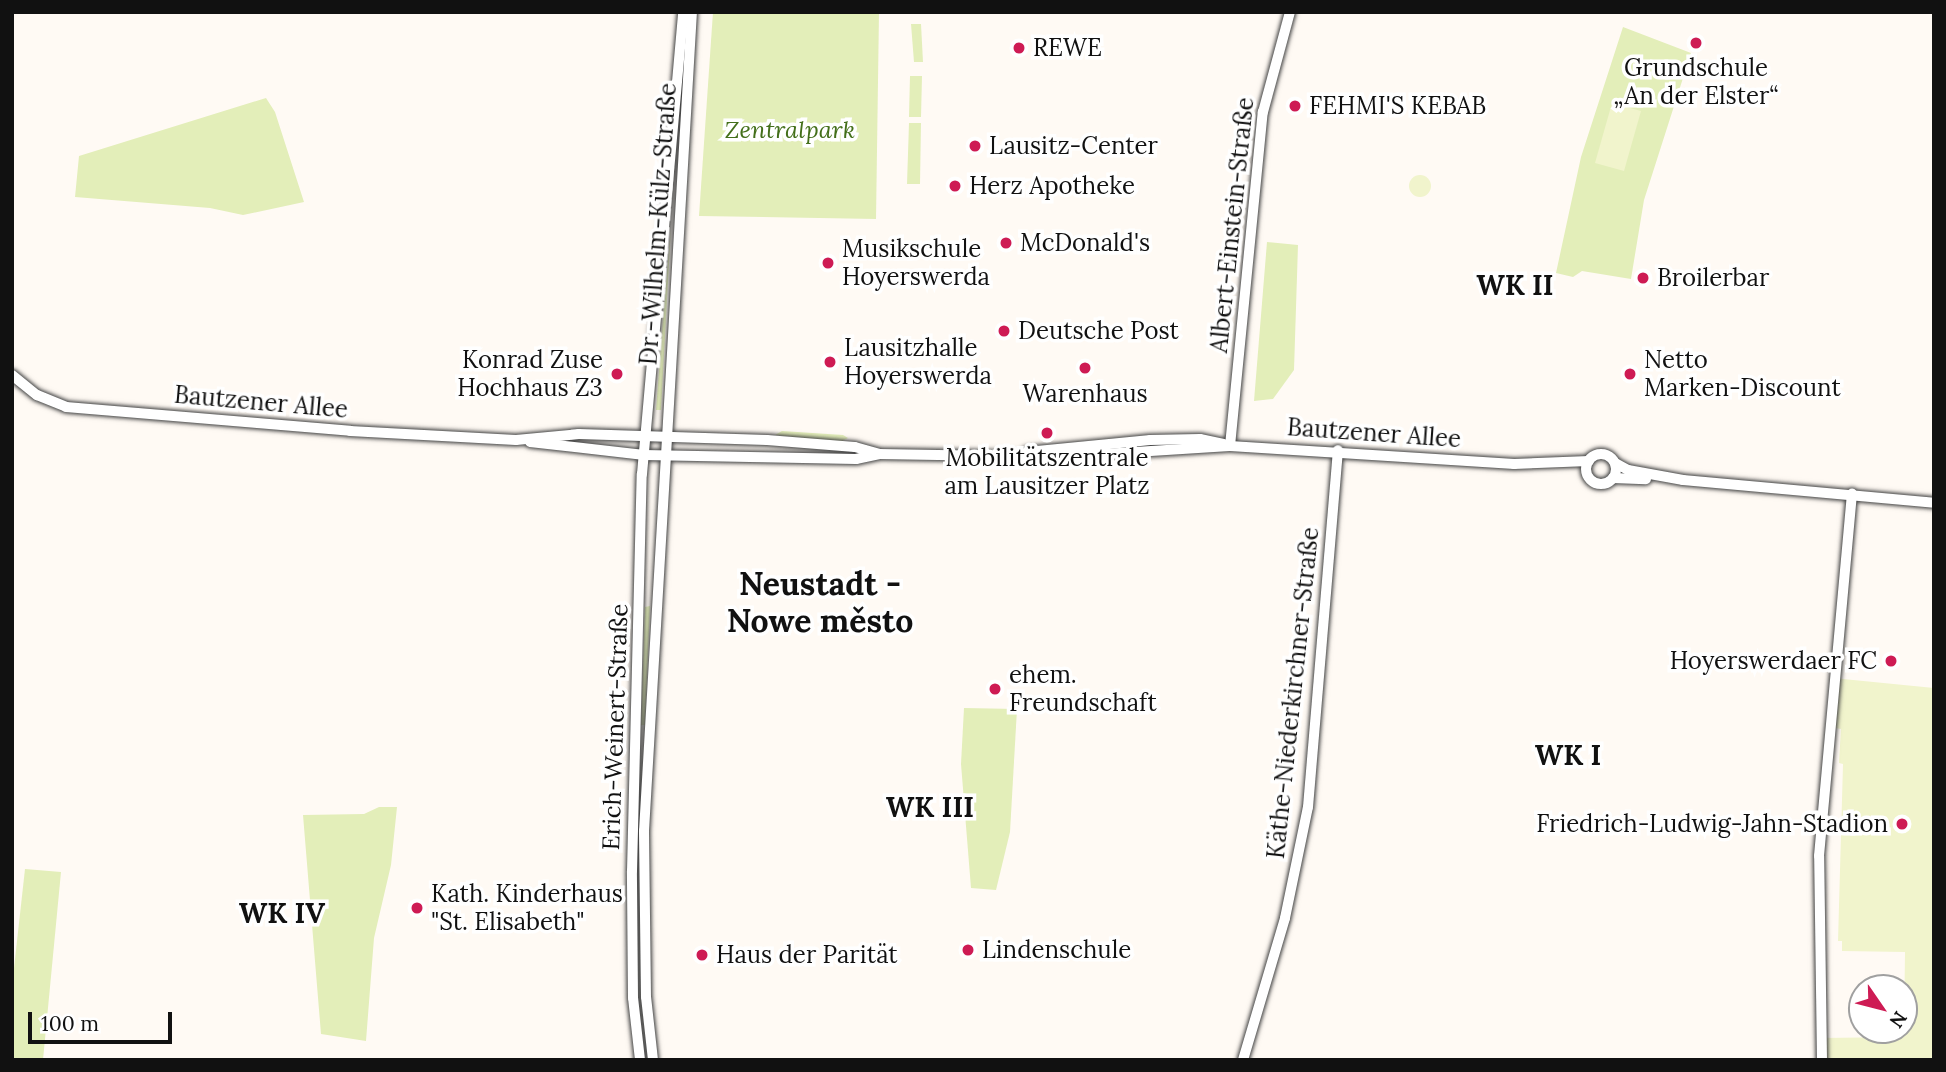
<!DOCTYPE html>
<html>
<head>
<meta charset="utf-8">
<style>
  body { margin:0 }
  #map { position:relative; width:1946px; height:1072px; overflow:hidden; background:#fffaf4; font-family:Lora,serif }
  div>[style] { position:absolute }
  .green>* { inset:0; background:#e3eeb9 }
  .pitch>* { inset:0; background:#f1f4cc }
  .round { border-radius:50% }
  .roads { filter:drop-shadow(0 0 2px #444) drop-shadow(0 0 2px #444) }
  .minor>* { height:10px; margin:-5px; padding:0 5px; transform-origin:5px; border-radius:5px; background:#fff }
  .minor>.ring { margin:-5px; padding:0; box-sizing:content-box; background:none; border:10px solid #fff; border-radius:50% }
  .dots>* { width:19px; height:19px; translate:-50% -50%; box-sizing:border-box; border:4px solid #fff; border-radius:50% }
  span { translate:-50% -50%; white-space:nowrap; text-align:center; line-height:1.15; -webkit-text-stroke:7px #fff; paint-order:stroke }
  .poi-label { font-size:24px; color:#111 }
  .left { translate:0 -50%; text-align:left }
  .right { translate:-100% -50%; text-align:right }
  .park-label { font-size:24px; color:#436f1a; font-style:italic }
  .street-label { font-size:24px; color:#111 }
  .quarter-label { font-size:28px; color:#111; font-weight:700 }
  .district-label { font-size:32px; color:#111; font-weight:700 }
  .frame { position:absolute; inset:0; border:14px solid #111; pointer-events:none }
  .north { position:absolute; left:1848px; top:974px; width:70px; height:70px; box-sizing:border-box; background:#fff; border:2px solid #a0a0a0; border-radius:50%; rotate:125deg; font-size:19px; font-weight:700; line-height:28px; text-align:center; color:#111 }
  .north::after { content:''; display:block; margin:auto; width:24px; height:32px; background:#ce1b54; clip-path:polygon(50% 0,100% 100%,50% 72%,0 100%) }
  .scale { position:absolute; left:28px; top:1012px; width:144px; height:32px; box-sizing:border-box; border:4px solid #111; border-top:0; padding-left:9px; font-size:21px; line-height:24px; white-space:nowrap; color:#111; -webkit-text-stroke:5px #fff; paint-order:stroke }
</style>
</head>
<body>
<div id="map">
  <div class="green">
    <div style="clip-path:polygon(713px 12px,879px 12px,876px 219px,699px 216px)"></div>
    <div style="clip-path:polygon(911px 24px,921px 24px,923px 62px,914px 62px)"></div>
    <div style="clip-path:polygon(1623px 27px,1691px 53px,1644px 200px,1631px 279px,1582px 271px,1573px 277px,1556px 273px,1581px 157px)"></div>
    <div style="clip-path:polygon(910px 76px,922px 76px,921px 117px,909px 117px)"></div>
    <div style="clip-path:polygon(266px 98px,275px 112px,304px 202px,243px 215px,210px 208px,75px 197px,79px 156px)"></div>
    <div style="clip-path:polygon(909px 123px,921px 123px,920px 184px,907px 184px)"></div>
    <div style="clip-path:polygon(671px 227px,661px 410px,656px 410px,663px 317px)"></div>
    <div style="clip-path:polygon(1267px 242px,1298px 245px,1294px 370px,1273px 399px,1254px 401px)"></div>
    <div style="clip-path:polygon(782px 431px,843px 435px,848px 438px,840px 442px,775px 435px)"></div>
    <div style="clip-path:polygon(650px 606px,645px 725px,641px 725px,645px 607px)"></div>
    <div style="clip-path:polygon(964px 708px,1017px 709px,1010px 832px,996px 890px,971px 888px,961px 764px)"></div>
    <div style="clip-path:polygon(379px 807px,397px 807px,391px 865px,374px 938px,366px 1041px,321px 1034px,303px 815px,364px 814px)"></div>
    <div style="clip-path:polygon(25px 869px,61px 872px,43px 1060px,12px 1060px,12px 986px)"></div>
  </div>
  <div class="pitch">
    <div style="clip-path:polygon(1612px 103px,1641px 111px,1624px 171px,1595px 163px)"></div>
    <div class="round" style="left:1409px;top:175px;width:22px;height:22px"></div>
    <div style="clip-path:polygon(1833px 678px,1934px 688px,1934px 1060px,1822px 1060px,1821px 1038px,1903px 1037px,1904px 1030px,1905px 952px,1842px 951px,1842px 941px,1838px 941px,1843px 764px,1839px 763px,1841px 729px,1829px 727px)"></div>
  </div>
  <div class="roads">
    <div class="minor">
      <div style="left:12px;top:375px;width:32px;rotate:39deg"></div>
      <div style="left:37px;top:395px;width:31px;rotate:22deg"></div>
      <div style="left:66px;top:407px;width:285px;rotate:4.8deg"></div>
      <div style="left:350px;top:431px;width:166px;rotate:3.1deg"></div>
      <div style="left:516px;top:440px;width:63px;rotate:-5.4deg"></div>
      <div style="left:579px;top:434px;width:188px;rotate:1.8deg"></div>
      <div style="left:767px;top:440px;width:88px;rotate:4.5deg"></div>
      <div style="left:855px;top:447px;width:25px;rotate:16deg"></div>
      <div style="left:879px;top:454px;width:177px;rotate:1deg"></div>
      <div style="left:1056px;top:457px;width:174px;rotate:-3.6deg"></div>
      <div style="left:1230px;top:446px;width:285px;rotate:3.6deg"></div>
      <div style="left:1514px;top:464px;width:75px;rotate:-2.3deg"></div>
      <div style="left:530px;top:442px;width:115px;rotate:6.5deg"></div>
      <div style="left:644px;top:455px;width:212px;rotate:1.1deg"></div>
      <div style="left:856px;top:459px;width:24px;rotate:-12deg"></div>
      <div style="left:1230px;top:446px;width:336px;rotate:-84.4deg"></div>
      <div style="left:1263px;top:112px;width:104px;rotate:-74.9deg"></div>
      <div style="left:1027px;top:452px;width:124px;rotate:-5.6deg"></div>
      <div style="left:1150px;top:440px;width:50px;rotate:-1.1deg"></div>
      <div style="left:1200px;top:439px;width:24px;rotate:12deg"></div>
      <div class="ring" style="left:1586px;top:454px;width:20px;height:20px"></div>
      <div style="left:1615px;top:463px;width:15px;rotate:28deg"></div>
      <div style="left:1628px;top:470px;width:56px;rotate:10.3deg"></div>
      <div style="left:1683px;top:480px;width:252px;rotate:5.2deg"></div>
      <div style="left:1613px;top:478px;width:33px;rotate:2deg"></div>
      <div style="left:640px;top:1060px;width:62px;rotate:-96.4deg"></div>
      <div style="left:633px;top:998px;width:127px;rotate:-90.5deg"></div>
      <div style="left:632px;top:871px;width:397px;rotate:-88.6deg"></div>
      <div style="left:642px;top:474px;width:464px;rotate:-84.9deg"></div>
      <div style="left:653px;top:1060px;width:63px;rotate:-96.3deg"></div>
      <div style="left:646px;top:997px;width:166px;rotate:-90.7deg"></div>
      <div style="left:644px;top:831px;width:820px;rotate:-86.65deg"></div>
      <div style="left:1243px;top:1060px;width:148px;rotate:-73.5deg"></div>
      <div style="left:1285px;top:918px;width:113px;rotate:-78.3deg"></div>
      <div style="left:1308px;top:807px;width:358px;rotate:-85.2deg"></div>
      <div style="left:1822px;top:1060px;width:204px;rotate:-90.8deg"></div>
      <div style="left:1819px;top:856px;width:364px;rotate:-84.8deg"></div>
    </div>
  </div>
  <div class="dots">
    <div style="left:1696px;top:43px;background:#ce1b54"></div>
    <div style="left:1019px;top:48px;background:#ce1b54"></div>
    <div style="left:1295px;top:106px;background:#ce1b54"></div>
    <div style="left:975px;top:146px;background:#ce1b54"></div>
    <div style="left:955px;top:186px;background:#ce1b54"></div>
    <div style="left:1006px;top:243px;background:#ce1b54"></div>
    <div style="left:828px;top:263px;background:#ce1b54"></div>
    <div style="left:1643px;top:278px;background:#ce1b54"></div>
    <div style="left:1004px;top:331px;background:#ce1b54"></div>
    <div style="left:830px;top:362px;background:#ce1b54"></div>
    <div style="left:1085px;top:368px;background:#ce1b54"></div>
    <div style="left:617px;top:374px;background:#ce1b54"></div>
    <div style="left:1630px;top:374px;background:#ce1b54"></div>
    <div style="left:1047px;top:433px;background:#ce1b54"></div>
    <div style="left:1891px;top:661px;background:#ce1b54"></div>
    <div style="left:995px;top:689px;background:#ce1b54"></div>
    <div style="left:1902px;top:824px;background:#ce1b54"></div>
    <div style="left:417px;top:908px;background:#ce1b54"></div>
    <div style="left:968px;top:950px;background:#ce1b54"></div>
    <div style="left:702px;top:955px;background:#ce1b54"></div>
  </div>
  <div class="poi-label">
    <span class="left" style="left:1033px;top:48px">REWE</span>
    <span style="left:1696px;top:82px">Grundschule<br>„An der Elster“</span>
    <span class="left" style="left:1309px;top:106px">FEHMI'S KEBAB</span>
    <span class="left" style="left:989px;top:146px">Lausitz-Center</span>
    <span class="left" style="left:969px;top:186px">Herz Apotheke</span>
    <span class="left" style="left:1020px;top:243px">McDonald's</span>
    <span class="left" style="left:842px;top:263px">Musikschule<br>Hoyerswerda</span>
    <span class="left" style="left:1657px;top:278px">Broilerbar</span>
    <span class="left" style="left:1018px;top:331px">Deutsche Post</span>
    <span class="left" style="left:844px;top:362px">Lausitzhalle<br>Hoyerswerda</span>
    <span class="right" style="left:603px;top:374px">Konrad Zuse<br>Hochhaus Z3</span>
    <span class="left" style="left:1644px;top:374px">Netto<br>Marken-Discount</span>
    <span style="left:1085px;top:394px">Warenhaus</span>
    <span style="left:1047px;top:472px">Mobilitätszentrale<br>am Lausitzer Platz</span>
    <span class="right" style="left:1877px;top:661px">Hoyerswerdaer FC</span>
    <span class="left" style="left:1009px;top:689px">ehem.<br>Freundschaft</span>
    <span class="right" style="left:1888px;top:824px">Friedrich-Ludwig-Jahn-Stadion</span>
    <span class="left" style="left:431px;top:908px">Kath. Kinderhaus<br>"St. Elisabeth"</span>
    <span class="left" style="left:982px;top:950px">Lindenschule</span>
    <span class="left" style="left:716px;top:955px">Haus der Parität</span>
  </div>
  <div class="park-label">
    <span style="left:790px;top:130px">Zentralpark</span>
  </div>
  <div class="street-label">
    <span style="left:658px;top:224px;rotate:-86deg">Dr.-Wilhelm-Külz-Straße</span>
    <span style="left:1232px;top:225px;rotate:-84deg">Albert-Einstein-Straße</span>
    <span style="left:261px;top:402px;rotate:5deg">Bautzener Allee</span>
    <span style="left:1374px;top:433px;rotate:4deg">Bautzener Allee</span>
    <span style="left:1293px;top:693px;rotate:-84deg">Käthe-Niederkirchner-Straße</span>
    <span style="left:615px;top:727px;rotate:-88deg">Erich-Weinert-Straße</span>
  </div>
  <div class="quarter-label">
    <span style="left:1515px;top:285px">WK II</span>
    <span style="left:1568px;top:755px">WK I</span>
    <span style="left:930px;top:807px">WK III</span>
    <span style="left:282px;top:913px">WK IV</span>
  </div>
  <div class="district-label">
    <span style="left:820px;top:603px">Neustadt -<br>Nowe město</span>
  </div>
  <div class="frame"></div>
  <div class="north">N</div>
  <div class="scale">100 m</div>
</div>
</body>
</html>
